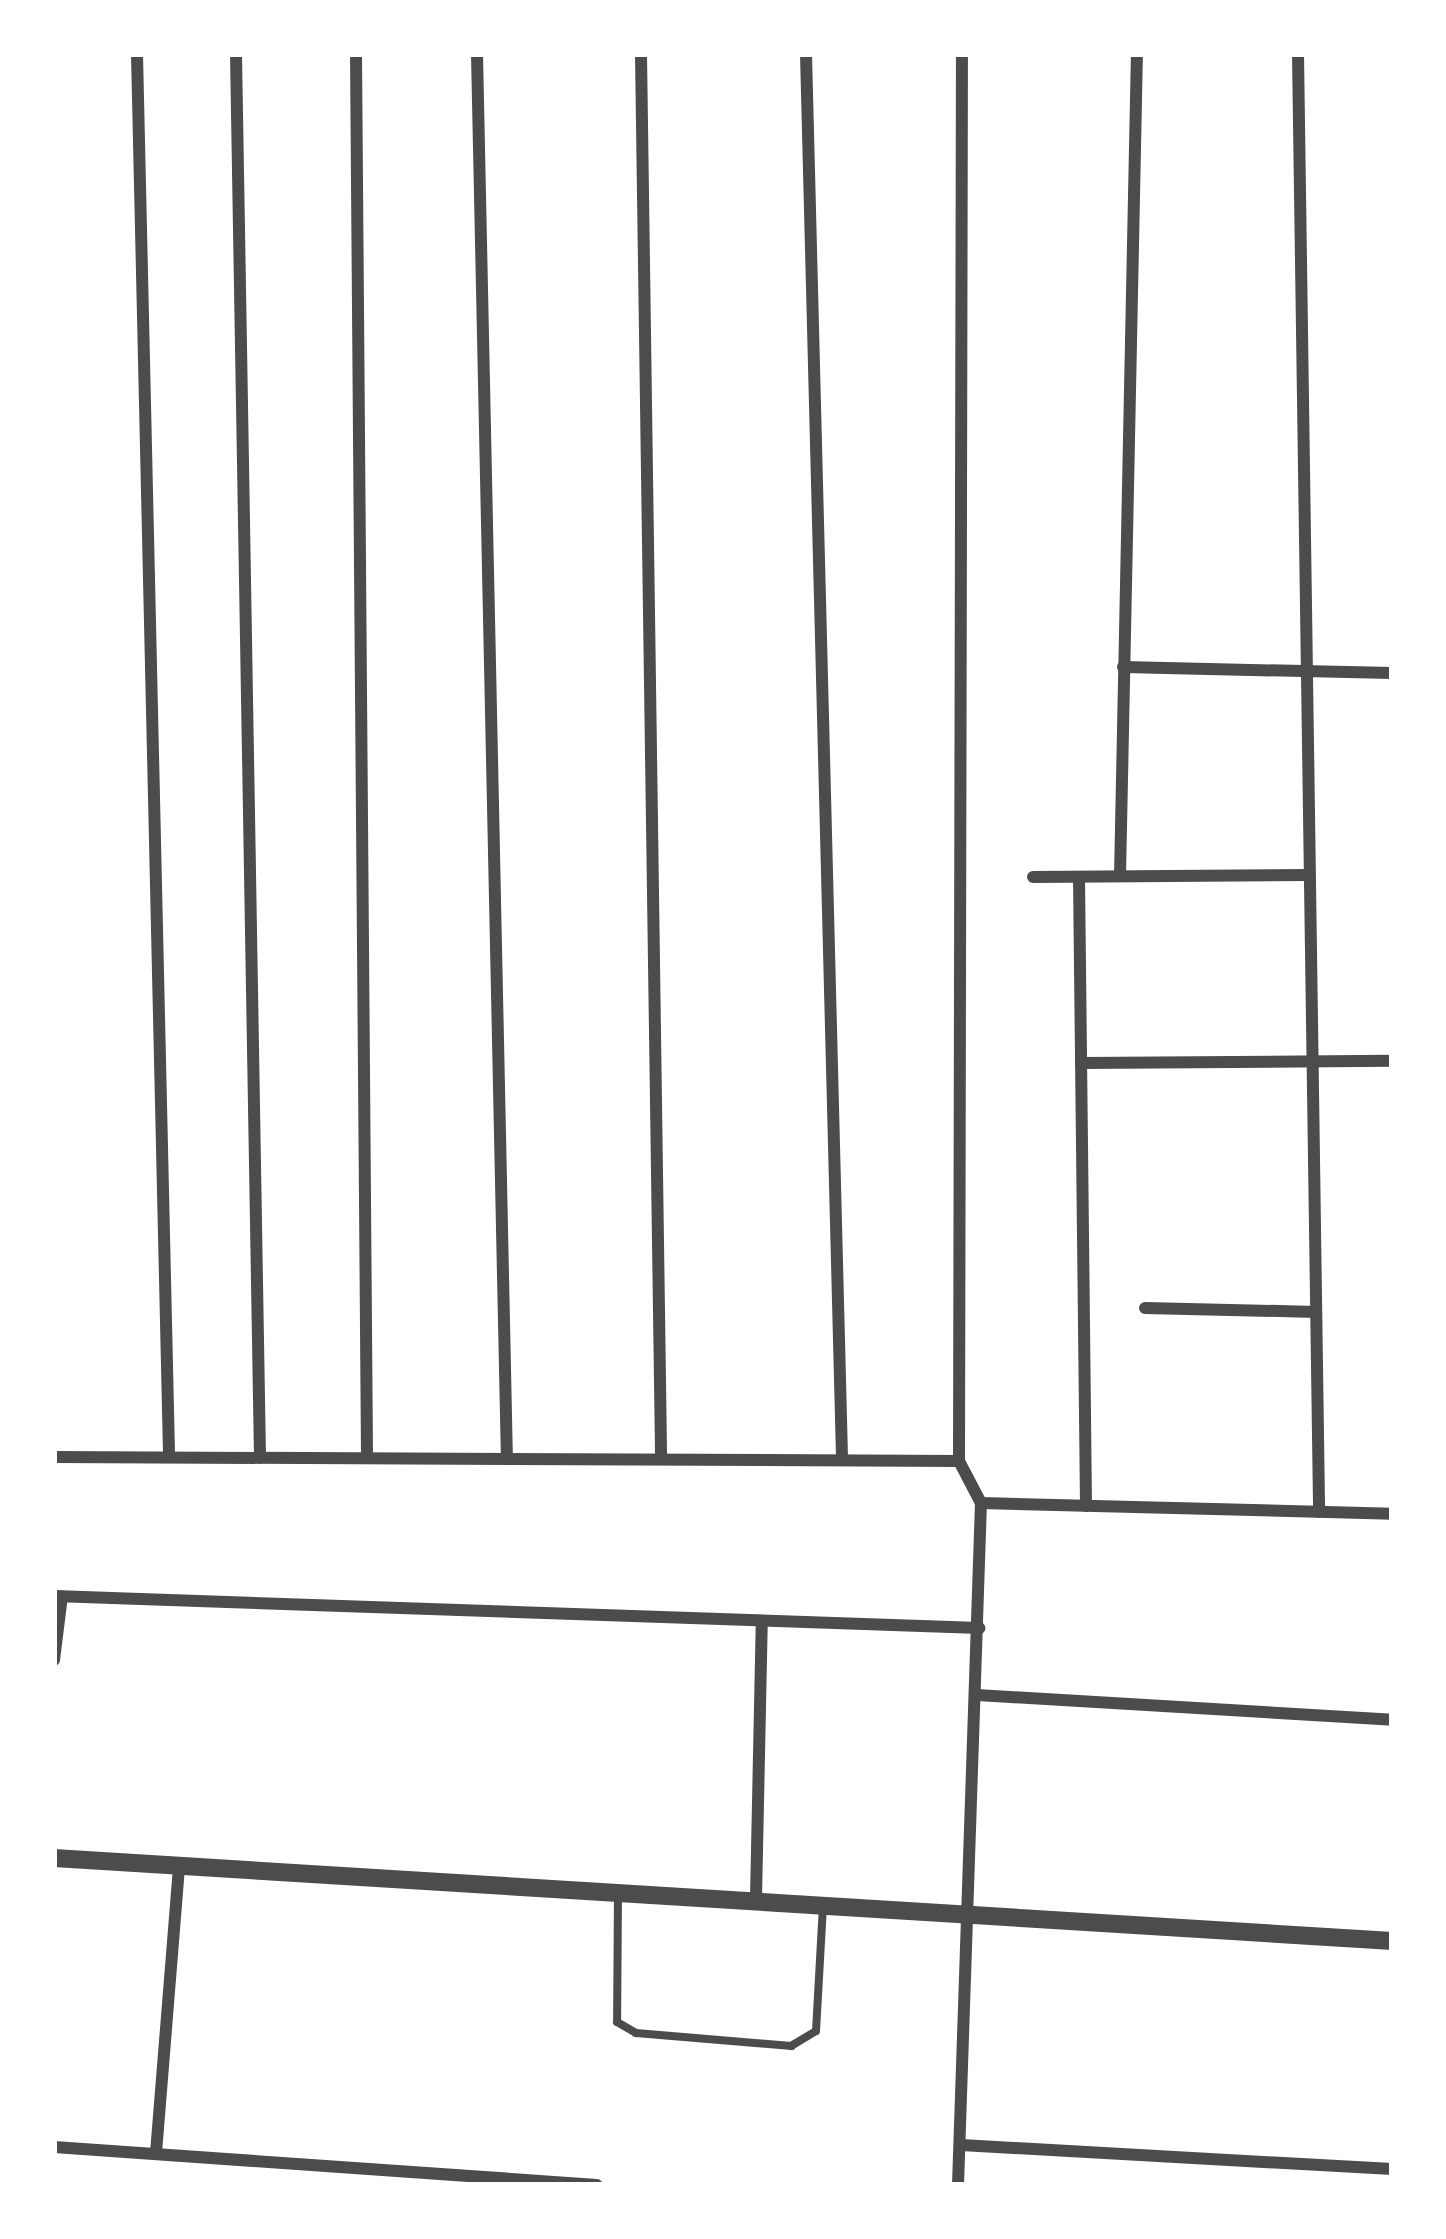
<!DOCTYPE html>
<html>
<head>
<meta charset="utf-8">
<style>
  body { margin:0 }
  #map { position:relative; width:1446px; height:2239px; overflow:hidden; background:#fff; font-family:"Sofia Sans Condensed",sans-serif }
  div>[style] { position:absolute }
  .service>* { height:8px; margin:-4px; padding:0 4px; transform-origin:4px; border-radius:4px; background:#4c4c4c }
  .minor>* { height:12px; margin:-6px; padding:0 6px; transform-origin:6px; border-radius:6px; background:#4c4c4c }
  .tertiary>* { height:18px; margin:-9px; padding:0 9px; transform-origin:9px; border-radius:9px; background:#4c4c4c }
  span { translate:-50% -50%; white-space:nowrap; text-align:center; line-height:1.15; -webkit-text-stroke:10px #fff; paint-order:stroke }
  .frame { position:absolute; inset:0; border:57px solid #fff; pointer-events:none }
</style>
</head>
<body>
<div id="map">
  <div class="service">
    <div style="left:618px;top:1892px;width:130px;rotate:90.4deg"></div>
    <div style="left:617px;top:2022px;width:22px;rotate:30deg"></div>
    <div style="left:636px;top:2033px;width:156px;rotate:4.8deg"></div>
    <div style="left:791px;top:2046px;width:29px;rotate:-31deg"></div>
    <div style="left:816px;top:2031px;width:125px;rotate:-86.8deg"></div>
  </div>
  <div class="minor">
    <div style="left:137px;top:54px;width:1401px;rotate:88.69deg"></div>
    <div style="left:236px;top:54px;width:1404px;rotate:89.02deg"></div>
    <div style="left:356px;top:54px;width:1404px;rotate:89.55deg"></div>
    <div style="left:477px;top:54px;width:1405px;rotate:88.78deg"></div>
    <div style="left:641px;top:54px;width:1403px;rotate:89.18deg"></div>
    <div style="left:806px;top:54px;width:1404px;rotate:88.53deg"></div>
    <div style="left:1298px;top:54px;width:1458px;rotate:89.17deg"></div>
    <div style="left:1123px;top:667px;width:269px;rotate:1.3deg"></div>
    <div style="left:1120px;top:876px;width:822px;rotate:-88.82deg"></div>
    <div style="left:1033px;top:877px;width:275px;rotate:-0.4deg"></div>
    <div style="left:1079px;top:877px;width:629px;rotate:89.36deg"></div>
    <div style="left:1081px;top:1063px;width:311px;rotate:-0.4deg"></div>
    <div style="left:1145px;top:1308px;width:171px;rotate:1.3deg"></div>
    <div style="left:54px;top:1457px;width:905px;rotate:0.25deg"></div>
    <div style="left:959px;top:1461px;width:47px;rotate:62.4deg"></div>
    <div style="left:981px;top:1503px;width:411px;rotate:1.5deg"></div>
    <div style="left:959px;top:1461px;width:1407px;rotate:-89.88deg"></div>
    <div style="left:54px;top:1596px;width:926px;rotate:1.98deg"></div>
    <div style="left:54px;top:1660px;width:64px;rotate:-82.9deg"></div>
    <div style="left:977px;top:1695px;width:416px;rotate:3.4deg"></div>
    <div style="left:756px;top:1898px;width:277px;rotate:-88.8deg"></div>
    <div style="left:961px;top:2145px;width:432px;rotate:3.2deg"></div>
    <div style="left:54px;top:2147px;width:544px;rotate:4deg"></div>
    <div style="left:156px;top:2153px;width:288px;rotate:-85.4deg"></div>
    <div style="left:958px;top:2185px;width:682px;rotate:-88.07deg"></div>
  </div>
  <div class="tertiary">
    <div style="left:54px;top:1858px;width:1341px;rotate:3.55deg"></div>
  </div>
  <div class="frame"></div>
</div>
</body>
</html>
